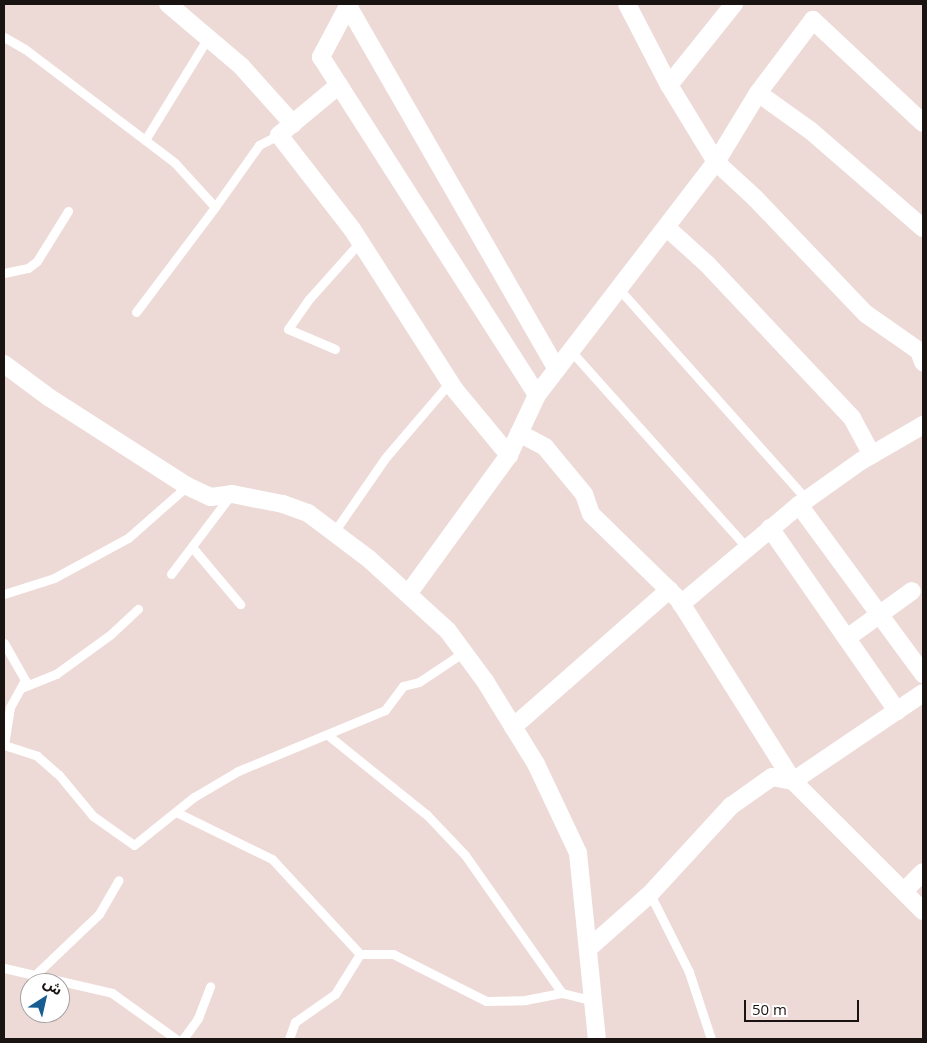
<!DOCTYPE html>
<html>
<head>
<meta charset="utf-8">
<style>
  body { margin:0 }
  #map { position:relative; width:927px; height:1043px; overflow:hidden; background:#edd9d6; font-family:"Open Sans","Noto Sans Arabic",sans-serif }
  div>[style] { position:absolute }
  .service>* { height:9px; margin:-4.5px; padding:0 4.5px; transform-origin:4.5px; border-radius:4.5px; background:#fff }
  .minor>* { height:18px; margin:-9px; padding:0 9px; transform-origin:9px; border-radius:9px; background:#fff }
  span { translate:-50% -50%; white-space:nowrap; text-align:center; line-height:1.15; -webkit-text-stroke:4.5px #fff; paint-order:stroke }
  .frame { position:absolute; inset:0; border:5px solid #191311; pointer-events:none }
  .north { position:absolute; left:20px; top:973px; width:50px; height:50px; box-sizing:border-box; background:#fff; border:1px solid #a3a1a0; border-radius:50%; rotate:35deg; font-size:14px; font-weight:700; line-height:20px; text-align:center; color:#191311 }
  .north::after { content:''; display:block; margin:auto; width:18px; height:22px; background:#175d92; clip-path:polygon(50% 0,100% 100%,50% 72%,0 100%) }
  .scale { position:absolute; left:744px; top:1000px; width:115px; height:22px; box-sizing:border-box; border:2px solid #191311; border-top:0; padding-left:6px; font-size:15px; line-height:18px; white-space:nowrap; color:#191311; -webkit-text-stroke:4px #fff; paint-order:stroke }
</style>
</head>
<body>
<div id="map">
  <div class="service">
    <div style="left:4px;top:37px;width:24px;rotate:30deg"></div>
    <div style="left:25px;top:49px;width:188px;rotate:37.2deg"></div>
    <div style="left:175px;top:163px;width:59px;rotate:47.7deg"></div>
    <div style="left:215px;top:207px;width:76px;rotate:-54.6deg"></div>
    <div style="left:259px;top:145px;width:22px;rotate:-27deg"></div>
    <div style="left:145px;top:140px;width:122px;rotate:-58.4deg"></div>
    <div style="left:4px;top:273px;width:25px;rotate:-12deg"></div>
    <div style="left:28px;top:268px;width:11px;rotate:-38deg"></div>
    <div style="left:37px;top:261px;width:59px;rotate:-58.2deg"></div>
    <div style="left:619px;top:289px;width:281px;rotate:48.3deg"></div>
    <div style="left:136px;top:312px;width:131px;rotate:-53deg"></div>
    <div style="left:335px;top:349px;width:51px;rotate:-156.9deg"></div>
    <div style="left:288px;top:329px;width:37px;rotate:-55deg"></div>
    <div style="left:309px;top:299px;width:76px;rotate:-48.2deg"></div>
    <div style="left:571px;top:351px;width:264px;rotate:48.2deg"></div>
    <div style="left:334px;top:532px;width:91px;rotate:-55.3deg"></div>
    <div style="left:386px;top:457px;width:99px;rotate:-49.5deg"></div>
    <div style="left:192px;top:547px;width:75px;rotate:49.9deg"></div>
    <div style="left:171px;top:574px;width:98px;rotate:-52.9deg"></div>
    <div style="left:4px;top:594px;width:52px;rotate:-17.7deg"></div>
    <div style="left:54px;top:578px;width:84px;rotate:-28.4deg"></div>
    <div style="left:128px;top:538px;width:79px;rotate:-41.4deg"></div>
    <div style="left:4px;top:643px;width:43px;rotate:60.4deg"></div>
    <div style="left:25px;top:680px;width:31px;rotate:119deg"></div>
    <div style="left:10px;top:707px;width:36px;rotate:99deg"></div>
    <div style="left:21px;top:688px;width:38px;rotate:-22deg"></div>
    <div style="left:56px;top:674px;width:68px;rotate:-36deg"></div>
    <div style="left:111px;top:634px;width:37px;rotate:-43deg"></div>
    <div style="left:329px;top:736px;width:126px;rotate:38.9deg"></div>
    <div style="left:427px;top:815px;width:55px;rotate:46.5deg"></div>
    <div style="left:465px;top:855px;width:169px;rotate:54.9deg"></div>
    <div style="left:562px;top:993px;width:33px;rotate:14deg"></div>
    <div style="left:4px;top:745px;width:35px;rotate:18deg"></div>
    <div style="left:37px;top:756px;width:29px;rotate:41deg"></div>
    <div style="left:59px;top:775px;width:53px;rotate:50.3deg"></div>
    <div style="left:93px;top:816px;width:50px;rotate:35.3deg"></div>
    <div style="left:134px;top:845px;width:77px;rotate:-38.7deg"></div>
    <div style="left:194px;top:797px;width:51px;rotate:-30.6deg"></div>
    <div style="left:238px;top:771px;width:159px;rotate:-22.5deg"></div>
    <div style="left:385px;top:710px;width:30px;rotate:-53deg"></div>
    <div style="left:403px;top:686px;width:16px;rotate:-14deg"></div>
    <div style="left:419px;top:682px;width:54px;rotate:-33.7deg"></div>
    <div style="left:176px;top:812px;width:107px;rotate:26.1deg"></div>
    <div style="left:272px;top:859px;width:129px;rotate:47.2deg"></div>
    <div style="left:360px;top:954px;width:33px"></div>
    <div style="left:393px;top:954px;width:104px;rotate:26.8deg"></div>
    <div style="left:486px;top:1001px;width:39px;rotate:-1deg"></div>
    <div style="left:525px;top:1000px;width:38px;rotate:-11deg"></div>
    <div style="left:650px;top:894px;width:87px;rotate:63.4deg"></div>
    <div style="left:689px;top:972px;width:71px;rotate:71.8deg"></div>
    <div style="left:4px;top:968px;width:111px;rotate:13deg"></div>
    <div style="left:112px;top:993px;width:79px;rotate:35.7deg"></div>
    <div style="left:35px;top:975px;width:88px;rotate:-43.6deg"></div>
    <div style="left:99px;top:914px;width:39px;rotate:-60deg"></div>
    <div style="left:183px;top:1039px;width:26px;rotate:-54deg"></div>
    <div style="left:198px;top:1018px;width:34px;rotate:-69deg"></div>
    <div style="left:289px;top:1039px;width:18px;rotate:-71deg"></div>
    <div style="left:295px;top:1022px;width:49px;rotate:-35deg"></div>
    <div style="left:335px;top:994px;width:47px;rotate:-58deg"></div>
  </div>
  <div class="minor">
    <div style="left:168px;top:4px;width:96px;rotate:40.3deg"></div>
    <div style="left:241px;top:66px;width:78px;rotate:48.1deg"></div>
    <div style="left:350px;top:4px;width:3px;rotate:135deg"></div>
    <div style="left:348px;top:6px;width:419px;rotate:60.1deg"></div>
    <div style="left:627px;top:4px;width:91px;rotate:62.6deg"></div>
    <div style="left:348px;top:6px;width:58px;rotate:117.9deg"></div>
    <div style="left:321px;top:57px;width:401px;rotate:57.4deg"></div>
    <div style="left:339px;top:85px;width:78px;rotate:140.2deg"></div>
    <div style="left:279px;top:135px;width:119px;rotate:52.2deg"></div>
    <div style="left:352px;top:229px;width:191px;rotate:57.4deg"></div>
    <div style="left:455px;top:390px;width:85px;rotate:50.3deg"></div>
    <div style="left:758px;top:93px;width:81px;rotate:121.3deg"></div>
    <div style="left:716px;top:162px;width:53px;rotate:42.7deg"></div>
    <div style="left:755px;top:198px;width:161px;rotate:46.3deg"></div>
    <div style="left:866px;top:314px;width:65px;rotate:34.9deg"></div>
    <div style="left:919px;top:351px;width:12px;rotate:70deg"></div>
    <div style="left:923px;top:123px;width:151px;rotate:-136.9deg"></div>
    <div style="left:813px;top:20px;width:91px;rotate:127deg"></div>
    <div style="left:758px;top:93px;width:65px;rotate:35.6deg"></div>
    <div style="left:811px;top:131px;width:148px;rotate:40.9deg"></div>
    <div style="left:666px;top:227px;width:55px;rotate:42.1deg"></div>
    <div style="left:707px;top:264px;width:212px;rotate:46.7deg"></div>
    <div style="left:852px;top:418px;width:42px;rotate:61.6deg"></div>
    <div style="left:4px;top:364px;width:57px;rotate:36.5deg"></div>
    <div style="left:50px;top:398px;width:163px;rotate:32.7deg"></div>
    <div style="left:187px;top:486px;width:26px;rotate:25deg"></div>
    <div style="left:211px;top:497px;width:21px;rotate:-8deg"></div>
    <div style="left:232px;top:494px;width:52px;rotate:11.1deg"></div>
    <div style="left:283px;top:504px;width:27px;rotate:20deg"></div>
    <div style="left:308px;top:513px;width:76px;rotate:37deg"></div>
    <div style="left:369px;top:559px;width:107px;rotate:42.3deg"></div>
    <div style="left:448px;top:631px;width:62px;rotate:53.5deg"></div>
    <div style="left:485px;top:681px;width:97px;rotate:58.4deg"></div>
    <div style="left:536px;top:764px;width:98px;rotate:64.7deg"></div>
    <div style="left:578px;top:853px;width:187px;rotate:84.2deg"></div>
    <div style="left:519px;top:433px;width:30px;rotate:28deg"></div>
    <div style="left:545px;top:447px;width:61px;rotate:50.3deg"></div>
    <div style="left:584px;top:494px;width:21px;rotate:71deg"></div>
    <div style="left:591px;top:514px;width:123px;rotate:44.3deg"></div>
    <div style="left:679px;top:600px;width:214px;rotate:57.8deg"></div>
    <div style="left:799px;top:505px;width:210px;rotate:53.7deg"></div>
    <div style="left:770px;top:528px;width:223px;rotate:55.2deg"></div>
    <div style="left:408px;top:594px;width:172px;rotate:-54deg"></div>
    <div style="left:509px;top:455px;width:66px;rotate:-65deg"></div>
    <div style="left:537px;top:395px;width:294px;rotate:-52.5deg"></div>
    <div style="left:716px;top:162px;width:90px;rotate:-121.4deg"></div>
    <div style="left:669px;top:85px;width:104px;rotate:-51.3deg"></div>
    <div style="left:681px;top:604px;width:154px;rotate:-40deg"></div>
    <div style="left:799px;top:505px;width:76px;rotate:-35.4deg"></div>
    <div style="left:861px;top:461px;width:72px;rotate:-30.1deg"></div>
    <div style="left:847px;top:638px;width:80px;rotate:-35.9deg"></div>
    <div style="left:923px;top:693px;width:157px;rotate:145.9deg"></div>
    <div style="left:793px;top:781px;width:184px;rotate:45deg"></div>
    <div style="left:513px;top:727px;width:208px;rotate:-41.3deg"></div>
    <div style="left:905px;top:890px;width:25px;rotate:-45deg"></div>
    <div style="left:589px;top:948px;width:81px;rotate:-41.5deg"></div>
    <div style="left:650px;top:894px;width:120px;rotate:-47.4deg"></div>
    <div style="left:731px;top:806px;width:50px;rotate:-35.3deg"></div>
    <div style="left:772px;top:777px;width:21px;rotate:11deg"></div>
  </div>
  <div class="frame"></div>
  <div class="north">ش</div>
  <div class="scale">50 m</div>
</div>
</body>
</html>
